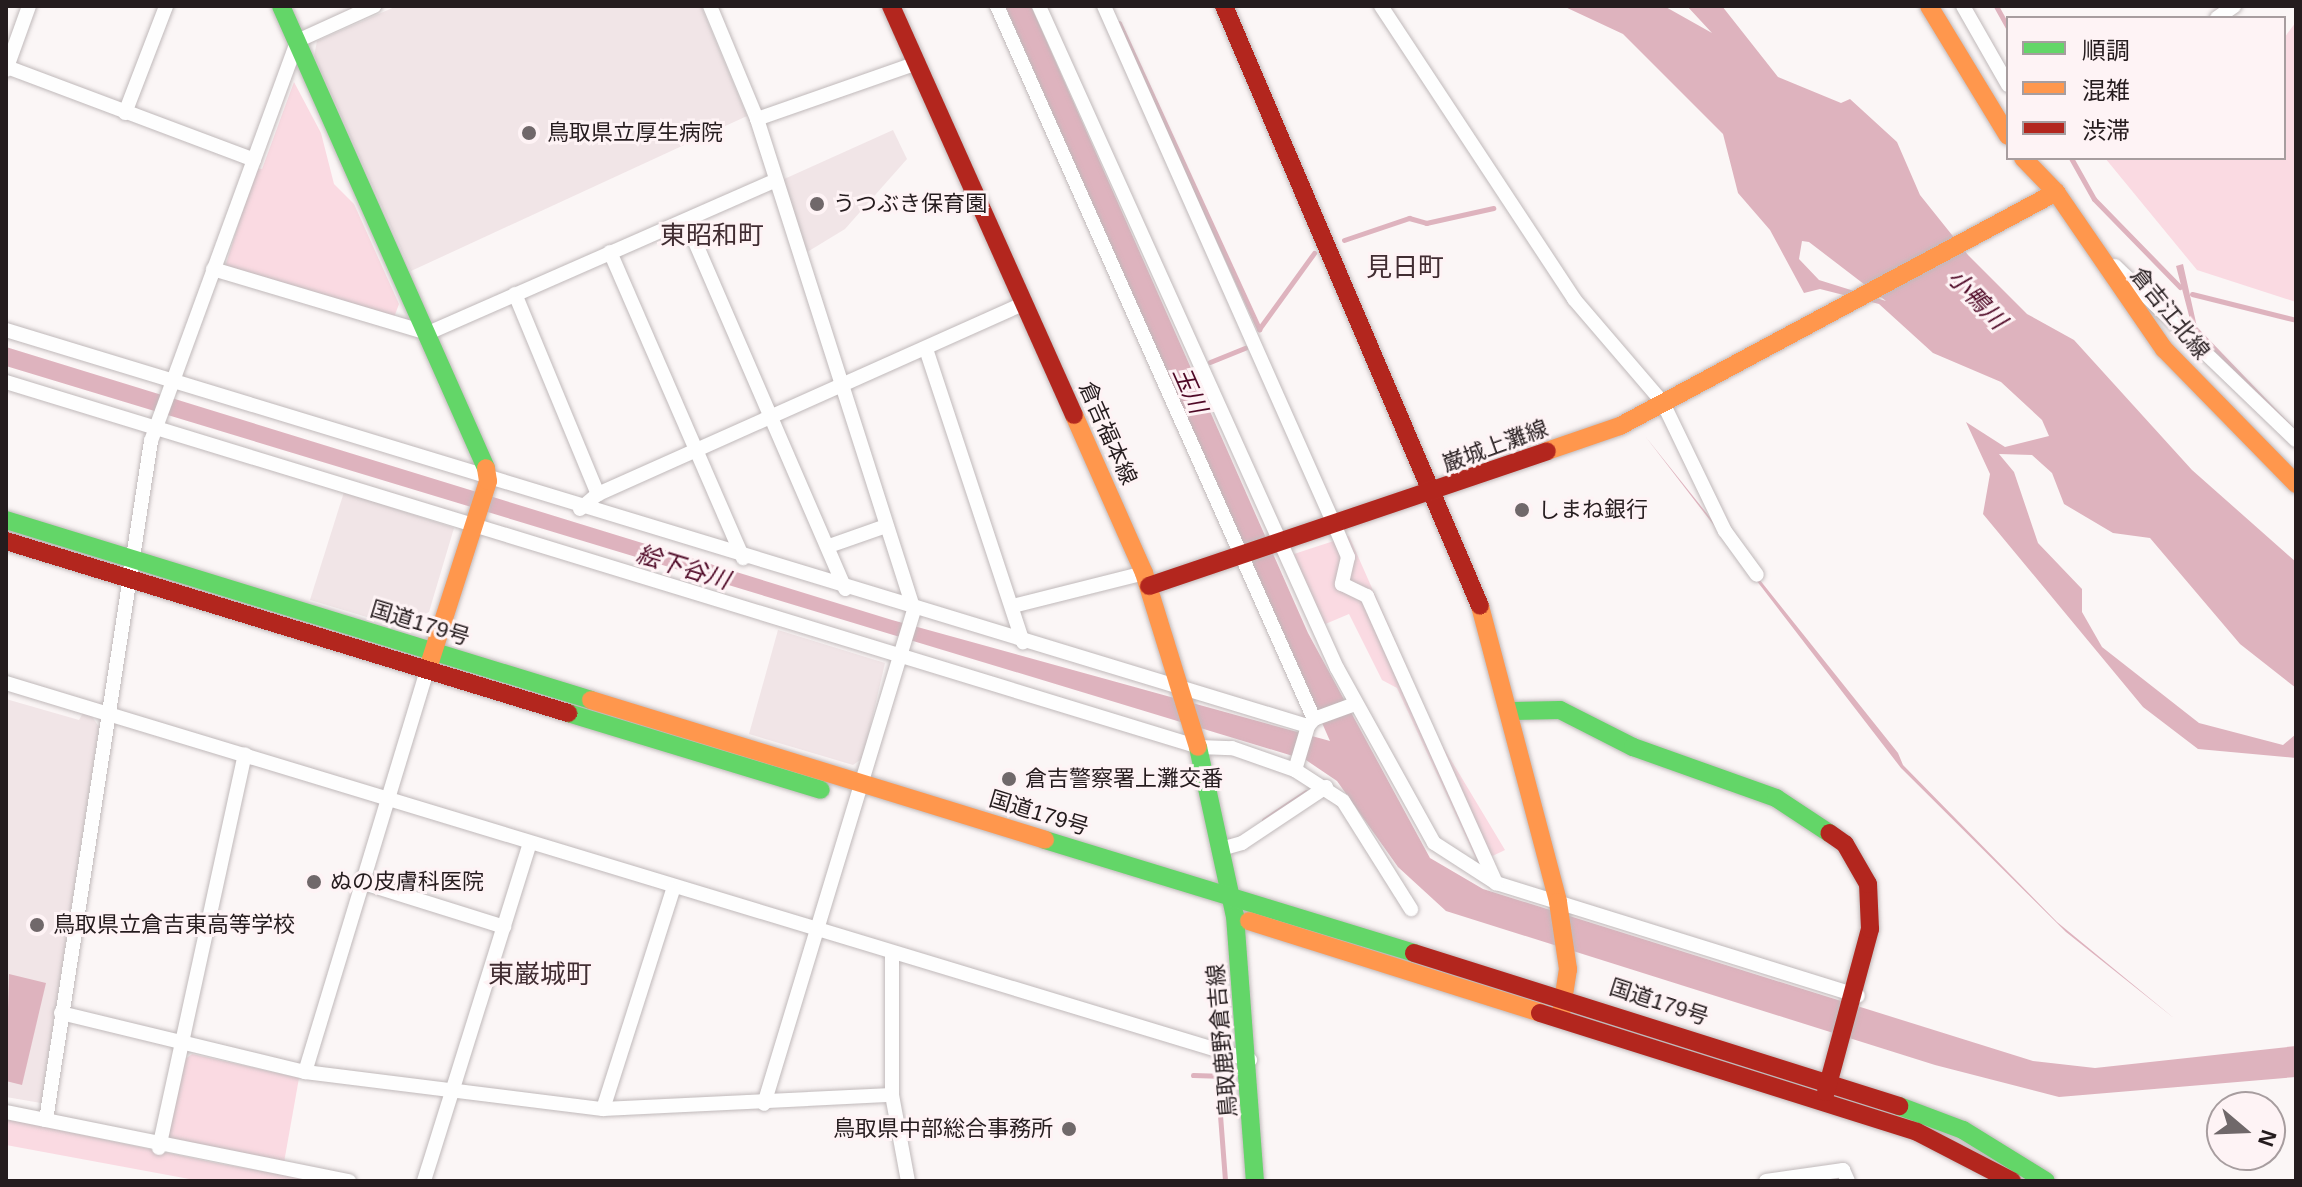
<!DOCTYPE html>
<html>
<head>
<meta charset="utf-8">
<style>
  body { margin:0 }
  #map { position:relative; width:2302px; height:1187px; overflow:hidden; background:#fbf6f6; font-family:Arial,"Noto Sans JP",sans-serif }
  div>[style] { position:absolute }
  .built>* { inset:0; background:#f1e5e7 }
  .green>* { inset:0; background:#fadae2 }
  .water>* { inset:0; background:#deb3be }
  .stream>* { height:5px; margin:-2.5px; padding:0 2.5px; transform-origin:2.5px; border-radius:2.5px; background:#deb3be }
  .roads { filter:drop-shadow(0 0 2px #c0b9ba) drop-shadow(0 0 2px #c0b9ba) }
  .street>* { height:14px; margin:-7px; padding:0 7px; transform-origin:7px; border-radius:7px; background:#fefefe }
  .fast>* { height:18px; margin:-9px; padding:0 9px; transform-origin:9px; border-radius:9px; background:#63d668 }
  .slow>* { height:18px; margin:-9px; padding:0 9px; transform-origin:9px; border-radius:9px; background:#ff974d }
  .jam>* { height:18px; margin:-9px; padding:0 9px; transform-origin:9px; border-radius:9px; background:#b3261e }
  .dots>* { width:22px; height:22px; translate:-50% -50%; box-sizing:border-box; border:4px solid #fef3f5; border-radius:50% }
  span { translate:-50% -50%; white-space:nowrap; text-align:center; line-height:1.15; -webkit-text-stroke:6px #fef3f5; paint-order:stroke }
  .poi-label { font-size:22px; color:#251c1e }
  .left { translate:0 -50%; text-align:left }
  .right { translate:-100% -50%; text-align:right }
  .street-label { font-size:22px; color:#251c1e }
  .water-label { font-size:24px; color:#4f0926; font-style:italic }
  .quarter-label { font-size:26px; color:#412d32 }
  .frame { position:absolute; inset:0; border:8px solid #251c1e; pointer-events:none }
  .legend { position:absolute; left:2006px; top:16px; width:280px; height:144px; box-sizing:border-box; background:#fef3f5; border:2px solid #a79d9f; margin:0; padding:10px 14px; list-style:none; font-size:24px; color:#251c1e }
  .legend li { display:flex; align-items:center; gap:16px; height:40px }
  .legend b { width:40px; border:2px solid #a79d9f }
  .north { position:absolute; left:2206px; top:1091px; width:80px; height:80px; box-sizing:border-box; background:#fef3f5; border:2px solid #a79d9f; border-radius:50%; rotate:109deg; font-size:22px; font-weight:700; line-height:32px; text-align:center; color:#251c1e }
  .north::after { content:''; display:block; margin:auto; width:28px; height:36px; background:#70686a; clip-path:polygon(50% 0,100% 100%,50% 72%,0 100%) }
</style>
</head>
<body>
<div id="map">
  <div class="built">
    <div style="clip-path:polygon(397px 6px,701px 6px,747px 116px,411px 271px,314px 56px,317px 41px)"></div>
    <div style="clip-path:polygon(893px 130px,907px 159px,845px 229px,804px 254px,782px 180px)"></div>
    <div style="clip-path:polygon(344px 492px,454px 528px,429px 612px,400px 627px,310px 600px)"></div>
    <div style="clip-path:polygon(778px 630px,885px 663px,863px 758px,853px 765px,749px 734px)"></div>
    <div style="clip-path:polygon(6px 699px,79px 720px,83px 713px,91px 715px,99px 727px,41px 1103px,6px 1097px)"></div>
  </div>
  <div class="green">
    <div style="clip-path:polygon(2296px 22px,2296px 302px,2197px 270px,2105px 158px,2284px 158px,2284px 38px)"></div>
    <div style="clip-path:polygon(294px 82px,321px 133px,334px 184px,354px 204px,399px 304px,393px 320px,225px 267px,256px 168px,262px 169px)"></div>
    <div style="clip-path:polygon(1349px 536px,1439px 740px,1505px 850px,1478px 863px,1397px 688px,1382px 680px,1349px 614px,1323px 625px,1294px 554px)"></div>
    <div style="clip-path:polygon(192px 1054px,299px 1078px,283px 1168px,173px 1146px,168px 1137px,184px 1060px)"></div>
    <div style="clip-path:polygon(6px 1119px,216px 1163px,316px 1181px,200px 1181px,6px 1145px)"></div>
  </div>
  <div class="water">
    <div style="clip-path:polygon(1005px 6px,1031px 6px,1308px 633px,1430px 858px,1483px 889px,2033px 1061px,2095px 1068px,2296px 1046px,2296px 1077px,2059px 1097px,1935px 1065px,1446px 911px,1398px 867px,1337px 781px,1306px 760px,6px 366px,6px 347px,892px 620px,1330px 741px)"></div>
    <div style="clip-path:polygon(evenodd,1563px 6px,1664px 6px,1712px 33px,1687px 6px,1722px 6px,1778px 77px,1841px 103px,1850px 99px,1897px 142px,1920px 195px,1968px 255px,2027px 314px,2074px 340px,2192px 470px,2296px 562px,2296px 688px,2240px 644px,2150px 538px,2113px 533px,2064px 504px,2052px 473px,2032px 455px,1999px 454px,2014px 472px,2038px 543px,2082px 589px,2082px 612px,2102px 647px,2199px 723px,2283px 745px,2296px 734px,2296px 758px,2198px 749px,2143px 707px,1983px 514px,1990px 474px,1966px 422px,2005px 447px,2049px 436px,2042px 420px,2001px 382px,1933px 353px,1879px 304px,1820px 289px,1804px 293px,1770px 230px,1738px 193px,1723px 134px,1623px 34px,1563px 6px,1802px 241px,1809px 242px,1886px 301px,1819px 280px,1799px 259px,1802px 241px)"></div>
    <div style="clip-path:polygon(2183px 264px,2197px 327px,2296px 430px,2193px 331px,2176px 266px)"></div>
    <div style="clip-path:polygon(1645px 436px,1898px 753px,1903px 765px,2057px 922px,2175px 1019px,2066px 932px,1901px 768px)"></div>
    <div style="clip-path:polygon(9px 974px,46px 983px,22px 1085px,6px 1081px)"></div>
  </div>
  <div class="stream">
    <div style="left:1996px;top:6px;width:25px;rotate:61deg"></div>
    <div style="left:1119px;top:23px;width:337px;rotate:65.4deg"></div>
    <div style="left:1259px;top:329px;width:94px;rotate:-54.1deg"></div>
    <div style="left:2071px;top:158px;width:47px;rotate:60.7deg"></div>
    <div style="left:2094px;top:199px;width:123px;rotate:45.7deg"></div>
    <div style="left:1344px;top:240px;width:69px;rotate:-18.7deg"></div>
    <div style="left:1409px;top:218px;width:18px;rotate:16deg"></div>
    <div style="left:1426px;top:223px;width:69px;rotate:-12.6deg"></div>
    <div style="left:2192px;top:294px;width:107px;rotate:14deg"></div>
    <div style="left:1210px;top:362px;width:38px;rotate:-22deg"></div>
    <div style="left:1264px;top:820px;width:50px;rotate:-33.7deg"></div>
    <div style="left:1193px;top:1075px;width:24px;rotate:2deg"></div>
    <div style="left:1217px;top:1076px;width:105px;rotate:85.6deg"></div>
  </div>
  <div class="roads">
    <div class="street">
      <div style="left:710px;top:6px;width:122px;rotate:67.4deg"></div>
      <div style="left:757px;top:119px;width:515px;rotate:72.27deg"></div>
      <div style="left:914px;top:610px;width:516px;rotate:106.89deg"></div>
      <div style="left:1039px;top:6px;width:726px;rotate:65.77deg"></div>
      <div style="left:1337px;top:668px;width:200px;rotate:61deg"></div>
      <div style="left:1434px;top:843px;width:74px;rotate:32.8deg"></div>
      <div style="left:1496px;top:883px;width:379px;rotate:17.3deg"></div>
      <div style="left:1104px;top:6px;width:567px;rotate:66.06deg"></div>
      <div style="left:1334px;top:524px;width:36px;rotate:67deg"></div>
      <div style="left:1348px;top:557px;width:28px;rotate:103deg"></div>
      <div style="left:1342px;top:584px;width:28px;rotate:26deg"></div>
      <div style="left:1367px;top:596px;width:315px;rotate:65.8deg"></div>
      <div style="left:1381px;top:6px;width:351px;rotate:56.6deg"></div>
      <div style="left:1574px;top:299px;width:137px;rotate:49.4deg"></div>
      <div style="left:1663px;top:403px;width:142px;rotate:64.2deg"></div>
      <div style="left:1725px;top:531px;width:54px;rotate:54deg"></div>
      <div style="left:1963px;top:6px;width:91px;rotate:60.3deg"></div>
      <div style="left:2217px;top:18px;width:21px;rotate:-35deg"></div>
      <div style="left:7px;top:67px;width:264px;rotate:20.6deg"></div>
      <div style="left:6px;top:70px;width:68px;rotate:-70.2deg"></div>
      <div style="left:125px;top:113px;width:115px;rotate:-69deg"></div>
      <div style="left:757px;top:119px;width:170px;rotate:-19.3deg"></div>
      <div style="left:686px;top:221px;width:401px;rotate:66.6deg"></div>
      <div style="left:610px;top:252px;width:334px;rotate:66.5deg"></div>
      <div style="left:2115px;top:266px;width:251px;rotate:43.9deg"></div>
      <div style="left:213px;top:269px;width:224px;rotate:16.6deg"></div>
      <div style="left:428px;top:333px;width:380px;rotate:-23.7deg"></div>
      <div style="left:515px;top:294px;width:217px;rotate:67.5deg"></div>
      <div style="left:6px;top:330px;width:1361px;rotate:16.92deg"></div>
      <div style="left:1308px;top:726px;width:9px;rotate:-49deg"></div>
      <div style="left:1314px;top:719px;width:780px;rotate:-113.97deg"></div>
      <div style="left:926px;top:349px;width:309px;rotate:71.7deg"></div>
      <div style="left:6px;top:382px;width:1248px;rotate:17.01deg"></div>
      <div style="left:1199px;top:747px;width:33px;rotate:2deg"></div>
      <div style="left:1232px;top:748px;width:67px;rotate:19.2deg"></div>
      <div style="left:1295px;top:770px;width:57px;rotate:32.9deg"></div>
      <div style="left:1343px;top:801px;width:128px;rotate:57.8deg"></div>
      <div style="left:580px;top:509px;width:23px;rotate:-40deg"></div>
      <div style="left:598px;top:494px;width:468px;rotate:-24.1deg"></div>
      <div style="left:829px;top:546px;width:60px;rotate:-19.3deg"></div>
      <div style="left:1013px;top:606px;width:135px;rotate:-14.1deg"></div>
      <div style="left:6px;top:683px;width:1300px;rotate:16.86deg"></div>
      <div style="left:1314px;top:719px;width:44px;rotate:-20.1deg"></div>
      <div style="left:1295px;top:770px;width:46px;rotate:-73.5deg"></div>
      <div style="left:1221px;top:849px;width:22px;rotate:-16deg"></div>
      <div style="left:1242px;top:843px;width:101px;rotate:-33.7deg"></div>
      <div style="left:364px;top:883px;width:147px;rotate:17.4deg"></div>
      <div style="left:892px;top:953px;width:142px;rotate:90deg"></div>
      <div style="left:892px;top:1095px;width:87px;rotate:79.5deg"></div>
      <div style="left:61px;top:1013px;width:251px;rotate:13.6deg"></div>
      <div style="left:305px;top:1072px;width:300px;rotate:7.1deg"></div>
      <div style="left:603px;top:1109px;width:289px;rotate:-2.8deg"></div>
      <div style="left:305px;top:1072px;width:419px;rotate:-73.1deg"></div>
      <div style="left:603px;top:1109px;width:231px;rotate:-72.3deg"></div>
      <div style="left:6px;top:1112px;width:350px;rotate:11.4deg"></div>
      <div style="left:46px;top:1120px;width:687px;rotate:-81.21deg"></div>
      <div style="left:151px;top:441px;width:426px;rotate:-69.9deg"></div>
      <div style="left:297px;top:41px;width:85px;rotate:-24.4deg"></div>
      <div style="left:159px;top:1148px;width:403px;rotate:-77.7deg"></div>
      <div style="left:424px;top:1181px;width:354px;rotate:-72.6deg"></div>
      <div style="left:1766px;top:1181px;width:78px;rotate:-8.1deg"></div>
      <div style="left:1843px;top:1170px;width:12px;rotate:66deg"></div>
    </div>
    <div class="fast">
      <div style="left:281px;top:6px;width:505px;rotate:66.07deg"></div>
      <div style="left:6px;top:520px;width:612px;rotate:17.1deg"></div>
      <div style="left:1513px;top:711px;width:47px;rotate:-1.2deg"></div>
      <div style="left:1560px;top:710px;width:82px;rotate:26.9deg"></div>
      <div style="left:1633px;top:747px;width:152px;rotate:19.6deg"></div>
      <div style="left:1776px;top:798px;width:64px;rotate:33.4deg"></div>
      <div style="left:568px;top:713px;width:264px;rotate:16.9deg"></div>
      <div style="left:1198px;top:747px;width:173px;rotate:77.7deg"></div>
      <div style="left:1235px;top:916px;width:266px;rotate:85.7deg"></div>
      <div style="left:1045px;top:840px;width:386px;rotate:17deg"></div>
      <div style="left:1899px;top:1106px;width:68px;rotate:20.6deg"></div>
      <div style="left:1963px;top:1130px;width:97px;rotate:31.6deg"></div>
    </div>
    <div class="slow">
      <div style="left:1929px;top:6px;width:152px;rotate:58.7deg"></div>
      <div style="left:2023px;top:158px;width:47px;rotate:45.9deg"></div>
      <div style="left:2056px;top:192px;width:191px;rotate:55.5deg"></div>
      <div style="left:2164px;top:349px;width:189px;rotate:45.6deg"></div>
      <div style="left:1074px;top:415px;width:173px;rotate:66.1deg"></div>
      <div style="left:1144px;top:573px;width:182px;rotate:72.8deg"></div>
      <div style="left:1547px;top:451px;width:77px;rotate:-18.9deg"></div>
      <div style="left:1620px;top:426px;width:495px;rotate:-28.2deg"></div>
      <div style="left:1480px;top:606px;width:306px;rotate:75.2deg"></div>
      <div style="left:1558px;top:902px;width:68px;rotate:81.5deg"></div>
      <div style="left:1568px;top:969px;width:46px;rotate:98.8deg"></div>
      <div style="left:429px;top:665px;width:193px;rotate:-72.2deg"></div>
      <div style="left:488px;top:481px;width:13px;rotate:-99deg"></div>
      <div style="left:591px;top:700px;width:475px;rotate:17.1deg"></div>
      <div style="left:1249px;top:921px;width:305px;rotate:17.5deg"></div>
    </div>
    <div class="jam">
      <div style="left:891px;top:6px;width:448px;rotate:65.9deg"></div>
      <div style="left:1224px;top:6px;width:652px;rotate:66.89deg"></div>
      <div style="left:6px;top:541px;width:588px;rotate:17.02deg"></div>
      <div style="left:1149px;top:586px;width:420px;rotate:-18.7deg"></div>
      <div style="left:1414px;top:953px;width:509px;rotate:17.51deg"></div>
      <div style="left:1540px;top:1013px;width:395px;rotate:17.5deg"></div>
      <div style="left:1917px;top:1132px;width:107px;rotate:27.3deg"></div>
      <div style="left:1826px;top:1092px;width:169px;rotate:-74.9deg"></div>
      <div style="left:1870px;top:929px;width:45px;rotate:-92.5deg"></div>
      <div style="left:1868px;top:884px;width:46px;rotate:-119.9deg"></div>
      <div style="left:1845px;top:844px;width:19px;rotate:-145deg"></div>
    </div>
  </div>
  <div class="dots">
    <div style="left:529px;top:133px;background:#70686a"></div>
    <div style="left:817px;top:204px;background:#70686a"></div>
    <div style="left:1522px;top:510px;background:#70686a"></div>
    <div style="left:1009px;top:779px;background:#70686a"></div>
    <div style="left:314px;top:882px;background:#70686a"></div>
    <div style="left:37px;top:925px;background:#70686a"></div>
    <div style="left:1069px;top:1129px;background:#70686a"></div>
  </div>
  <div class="poi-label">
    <span class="left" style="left:547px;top:133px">鳥取県立厚生病院</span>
    <span class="left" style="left:833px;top:204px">うつぶき保育園</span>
    <span class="left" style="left:1538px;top:510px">しまね銀行</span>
    <span class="left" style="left:1025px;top:779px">倉吉警察署上灘交番</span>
    <span class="left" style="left:330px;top:882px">ぬの皮膚科医院</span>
    <span class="left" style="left:53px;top:925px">鳥取県立倉吉東高等学校</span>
    <span class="right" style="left:1053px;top:1129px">鳥取県中部総合事務所</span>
  </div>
  <div class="street-label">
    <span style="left:2170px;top:313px;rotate:51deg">倉吉江北線</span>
    <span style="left:1108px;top:433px;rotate:66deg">倉吉福本線</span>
    <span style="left:1495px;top:446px;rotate:-20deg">巌城上灘線</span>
    <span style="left:420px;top:623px;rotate:17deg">国道179号</span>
    <span style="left:1039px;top:813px;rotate:17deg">国道179号</span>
    <span style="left:1659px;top:1002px;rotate:18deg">国道179号</span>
    <span style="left:1222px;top:1041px;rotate:-95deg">鳥取鹿野倉吉線</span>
  </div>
  <div class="water-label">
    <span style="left:1977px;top:299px;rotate:46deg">小鴨川</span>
    <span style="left:1190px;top:390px;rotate:66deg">玉川</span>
    <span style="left:683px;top:567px;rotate:17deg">絵下谷川</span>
  </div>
  <div class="quarter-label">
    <span style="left:712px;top:236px">東昭和町</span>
    <span style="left:1405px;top:268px">見日町</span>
    <span style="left:540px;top:975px">東巌城町</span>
  </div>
  <div class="frame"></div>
  <ul class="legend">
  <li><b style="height:10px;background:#63d668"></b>順調</li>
  <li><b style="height:10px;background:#ff974d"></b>混雑</li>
  <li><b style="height:10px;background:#b3261e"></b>渋滞</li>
  </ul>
  <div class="north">N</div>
</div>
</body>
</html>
